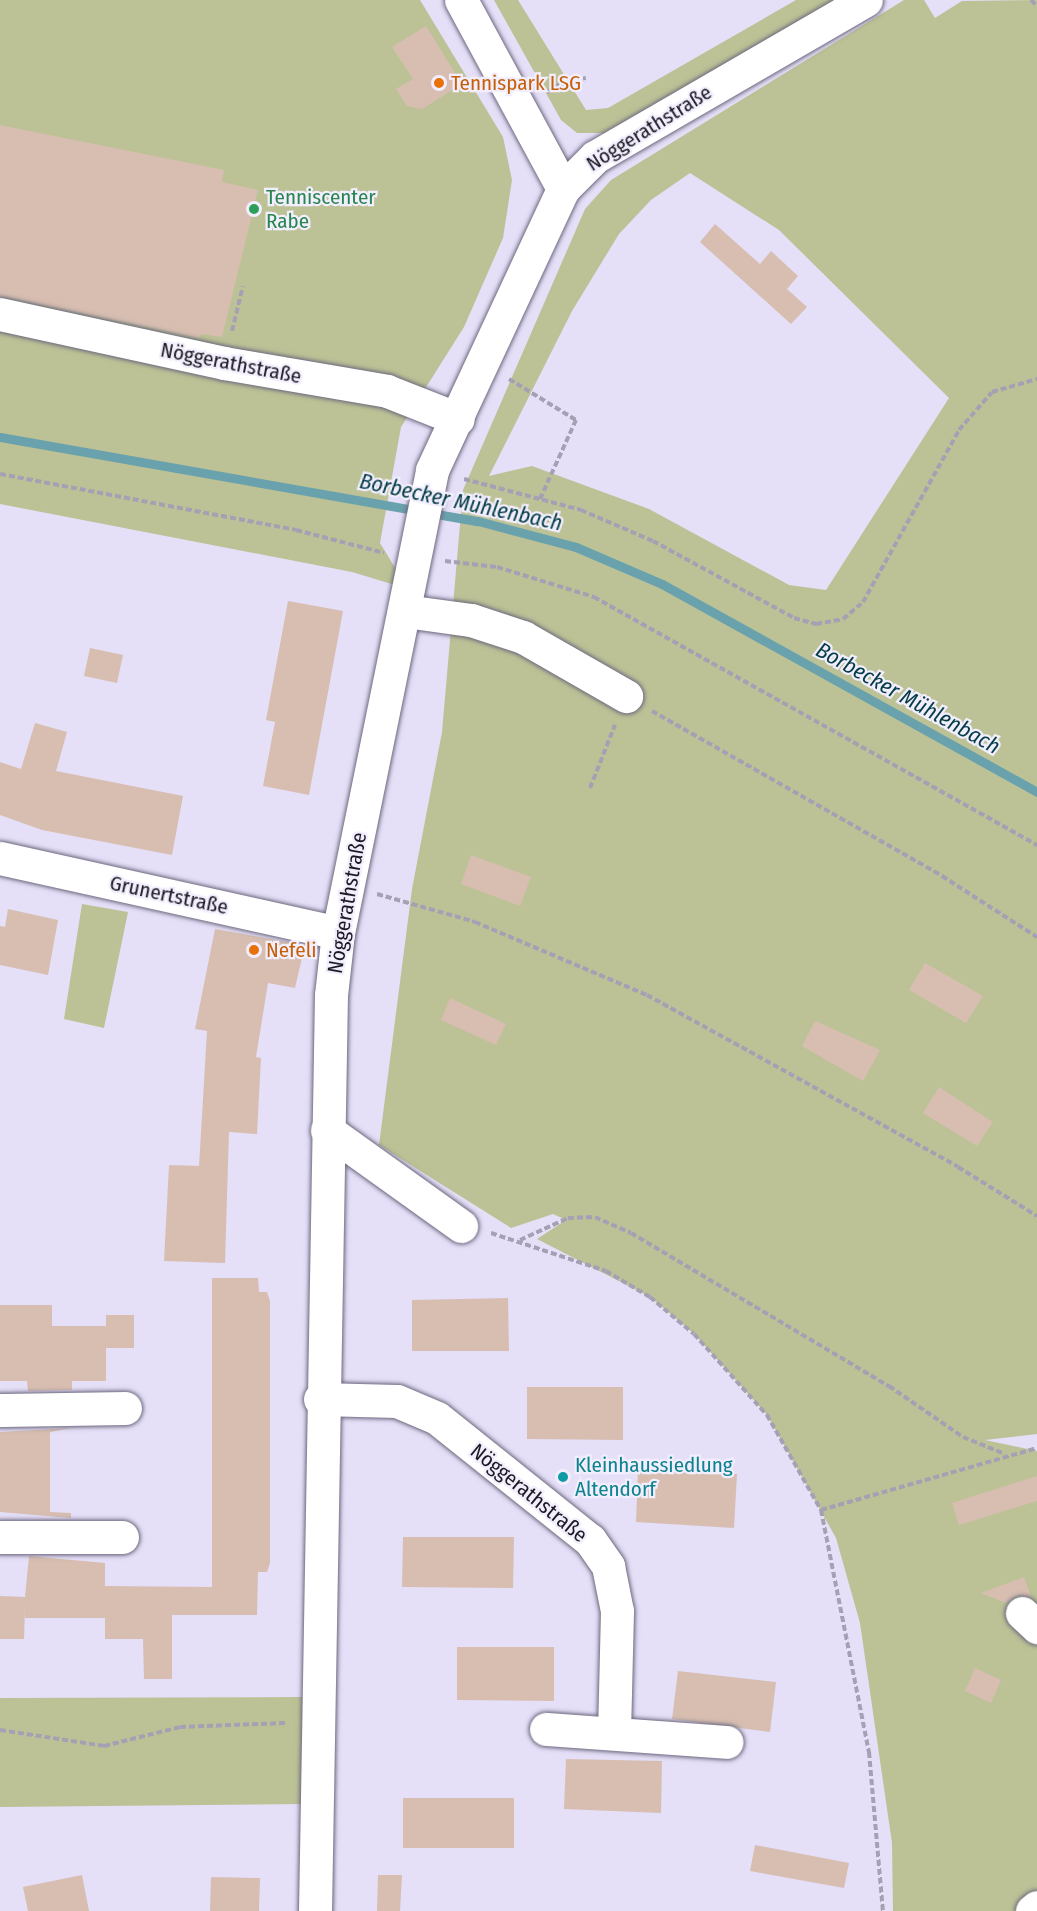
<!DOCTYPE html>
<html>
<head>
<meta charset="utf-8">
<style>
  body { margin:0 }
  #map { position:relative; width:1037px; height:1911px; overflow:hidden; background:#e5dff8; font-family:"Fira Sans Condensed",sans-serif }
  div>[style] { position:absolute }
  .green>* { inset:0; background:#bcc296 }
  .stream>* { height:9px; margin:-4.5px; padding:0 4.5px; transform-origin:4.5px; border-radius:4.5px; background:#69a2ad }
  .building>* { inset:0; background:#d7beb1 }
  .path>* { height:4px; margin-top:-2px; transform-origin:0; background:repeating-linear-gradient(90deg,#a5a0b4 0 6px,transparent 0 9px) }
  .roads { filter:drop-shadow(0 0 2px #6d687e) drop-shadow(0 0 2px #6d687e) }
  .minor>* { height:33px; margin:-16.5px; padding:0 16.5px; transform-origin:16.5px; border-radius:16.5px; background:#fff }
  .dots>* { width:16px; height:16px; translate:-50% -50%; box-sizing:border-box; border:3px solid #f2eefd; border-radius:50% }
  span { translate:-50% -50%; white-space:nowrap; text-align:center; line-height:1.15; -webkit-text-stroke:4.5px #f2eefd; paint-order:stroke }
  .food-label { font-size:21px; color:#c56008 }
  .left { translate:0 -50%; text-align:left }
  .street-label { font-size:21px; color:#1b1921 }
  .leisure-label { font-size:21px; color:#27864d }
  .culture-label { font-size:21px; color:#0d838f }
  .water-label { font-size:22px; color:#043d45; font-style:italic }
</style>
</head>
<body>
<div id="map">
  <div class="green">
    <div style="clip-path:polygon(0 0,420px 0,503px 137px,512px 180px,503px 238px,464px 327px,401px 427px,380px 543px,408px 589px,352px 572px,0 504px)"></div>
    <div style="clip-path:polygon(494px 0,518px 0,586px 110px,608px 108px,796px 0,837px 0,604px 133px,577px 133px,561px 120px)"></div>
    <div style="clip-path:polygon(evenodd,904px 0,924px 0,935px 18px,962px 1px,1037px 0,1037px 1434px,985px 1440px,1037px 1451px,1037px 1911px,893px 1911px,892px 1843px,860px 1623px,836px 1538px,767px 1415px,694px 1334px,650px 1297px,537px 1239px,566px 1220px,553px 1214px,511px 1228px,379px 1145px,412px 889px,442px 732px,463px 490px,585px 209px,611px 180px,904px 0,690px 173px,779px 230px,949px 398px,826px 590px,789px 585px,649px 509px,532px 466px,489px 476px,572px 311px,619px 234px,651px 200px,690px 173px)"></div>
    <div style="clip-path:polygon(82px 904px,128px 912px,104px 1028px,64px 1019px)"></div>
    <div style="clip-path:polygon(305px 1697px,304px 1804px,0 1807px,0 1698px)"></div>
  </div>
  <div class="stream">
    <div style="left:0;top:437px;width:485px;rotate:10deg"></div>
    <div style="left:478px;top:521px;width:101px;rotate:14.9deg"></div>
    <div style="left:576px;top:547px;width:94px;rotate:23.3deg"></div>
    <div style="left:662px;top:584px;width:429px;rotate:29deg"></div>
  </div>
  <div class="building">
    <div style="clip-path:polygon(426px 26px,462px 84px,422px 109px,407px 106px,396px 89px,413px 79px,392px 47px)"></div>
    <div style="clip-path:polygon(0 125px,224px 170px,222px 182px,258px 190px,222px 337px,201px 334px,200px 338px,0 296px)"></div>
    <div style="clip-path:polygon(715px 224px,760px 264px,771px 251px,798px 276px,787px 289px,807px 307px,791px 324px,700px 242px)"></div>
    <div style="clip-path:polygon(288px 601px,343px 611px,309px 795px,263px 786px,275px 722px,266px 720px)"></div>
    <div style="clip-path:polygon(90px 648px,123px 655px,117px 683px,84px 676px)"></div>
    <div style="clip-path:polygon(35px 723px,67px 732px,56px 771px,183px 796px,172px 855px,42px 830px,0 815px,0 762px,21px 769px)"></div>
    <div style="clip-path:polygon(471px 855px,531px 877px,520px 906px,461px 884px)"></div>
    <div style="clip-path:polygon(8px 909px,58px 920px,48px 975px,0 965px,0 926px,5px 927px)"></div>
    <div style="clip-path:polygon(215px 929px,305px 945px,295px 988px,268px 983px,256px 1057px,261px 1058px,257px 1134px,229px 1132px,225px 1263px,164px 1261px,169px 1165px,199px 1166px,207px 1031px,195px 1029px)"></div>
    <div style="clip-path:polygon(925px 963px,983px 996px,966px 1023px,909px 990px)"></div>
    <div style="clip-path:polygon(450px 998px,506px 1024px,496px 1045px,441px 1020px)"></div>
    <div style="clip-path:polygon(815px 1021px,880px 1050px,863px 1081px,802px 1046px)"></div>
    <div style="clip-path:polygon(939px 1087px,993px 1122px,977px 1146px,923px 1113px)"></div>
    <div style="clip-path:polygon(212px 1278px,258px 1278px,259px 1292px,267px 1292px,270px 1301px,270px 1563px,267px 1572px,258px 1572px,257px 1615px,172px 1615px,172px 1679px,144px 1679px,143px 1639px,105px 1639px,105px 1618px,25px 1618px,25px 1608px,24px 1639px,0 1639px,0 1596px,25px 1597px,29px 1556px,105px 1563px,105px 1586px,212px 1587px)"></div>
    <div style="clip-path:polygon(508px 1298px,509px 1351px,412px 1351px,412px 1300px)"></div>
    <div style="clip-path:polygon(0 1305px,52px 1305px,52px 1326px,106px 1326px,106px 1333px,106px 1315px,134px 1315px,134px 1348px,106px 1348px,106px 1381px,72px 1381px,72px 1390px,28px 1391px,27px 1381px,0 1381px)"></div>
    <div style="clip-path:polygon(527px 1387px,623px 1387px,623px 1440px,527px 1439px)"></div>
    <div style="clip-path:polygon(72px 1428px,50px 1432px,50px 1512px,71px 1513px,71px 1518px,0 1512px,0 1432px)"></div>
    <div style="clip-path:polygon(638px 1470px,737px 1474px,734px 1528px,636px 1522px)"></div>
    <div style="clip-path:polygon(1037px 1476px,1037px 1501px,959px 1525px,952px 1503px)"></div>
    <div style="clip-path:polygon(403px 1537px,514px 1537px,513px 1588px,402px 1587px)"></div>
    <div style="clip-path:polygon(1024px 1577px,1031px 1597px,1017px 1595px,1006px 1603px,981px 1593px)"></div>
    <div style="clip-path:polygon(457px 1647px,554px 1647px,554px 1701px,457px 1700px)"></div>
    <div style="clip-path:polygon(975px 1668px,1001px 1680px,991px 1703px,965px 1691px)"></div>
    <div style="clip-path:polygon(678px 1671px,776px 1682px,770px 1732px,672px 1719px)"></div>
    <div style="clip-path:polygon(566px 1759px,662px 1761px,661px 1813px,564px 1809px)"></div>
    <div style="clip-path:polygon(403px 1798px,514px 1798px,514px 1848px,403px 1848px)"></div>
    <div style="clip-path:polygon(755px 1845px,849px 1863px,844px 1888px,750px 1871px)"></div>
    <div style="clip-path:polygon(82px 1875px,89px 1911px,28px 1911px,23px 1887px)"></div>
    <div style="clip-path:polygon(378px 1875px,402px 1875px,400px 1911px,377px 1911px)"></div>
    <div style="clip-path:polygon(211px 1877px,260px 1878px,259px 1911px,210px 1911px)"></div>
  </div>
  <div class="path">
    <div style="left:1031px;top:0;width:8px;rotate:45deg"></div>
    <div style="left:547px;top:92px;width:21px;rotate:-31deg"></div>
    <div style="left:565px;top:81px;width:21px;rotate:-8deg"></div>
    <div style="left:232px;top:331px;width:46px;rotate:-76.3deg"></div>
    <div style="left:509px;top:379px;width:79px;rotate:31.5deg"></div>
    <div style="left:576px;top:420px;width:87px;rotate:114.5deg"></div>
    <div style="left:0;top:474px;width:301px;rotate:10.7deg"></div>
    <div style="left:296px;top:530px;width:91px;rotate:14.6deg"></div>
    <div style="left:464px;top:479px;width:121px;rotate:14.8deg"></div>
    <div style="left:581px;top:510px;width:78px;rotate:23.3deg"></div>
    <div style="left:653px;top:541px;width:161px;rotate:28.6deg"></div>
    <div style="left:794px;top:618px;width:23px;rotate:15deg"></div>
    <div style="left:816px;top:624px;width:27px;rotate:-10deg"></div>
    <div style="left:843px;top:619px;width:26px;rotate:-40deg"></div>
    <div style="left:863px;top:602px;width:197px;rotate:-60.8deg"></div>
    <div style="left:959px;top:430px;width:50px;rotate:-49deg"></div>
    <div style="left:992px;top:392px;width:47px;rotate:-16.1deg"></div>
    <div style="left:445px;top:561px;width:52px;rotate:6.6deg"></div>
    <div style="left:497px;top:567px;width:102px;rotate:17.2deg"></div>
    <div style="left:594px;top:597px;width:508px;rotate:29.24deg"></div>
    <div style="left:652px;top:711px;width:334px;rotate:29.6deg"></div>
    <div style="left:942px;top:876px;width:113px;rotate:32.7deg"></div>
    <div style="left:590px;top:788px;width:68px;rotate:-68.4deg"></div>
    <div style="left:377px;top:894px;width:102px;rotate:15.9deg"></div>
    <div style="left:475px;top:922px;width:187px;rotate:23deg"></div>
    <div style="left:647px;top:995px;width:355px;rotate:28.9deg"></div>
    <div style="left:958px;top:1167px;width:93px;rotate:31.8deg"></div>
    <div style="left:491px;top:1233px;width:121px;rotate:18.3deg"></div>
    <div style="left:606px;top:1271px;width:51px;rotate:30.6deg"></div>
    <div style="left:650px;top:1297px;width:57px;rotate:40.1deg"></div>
    <div style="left:694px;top:1334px;width:109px;rotate:48deg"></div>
    <div style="left:767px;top:1415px;width:109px;rotate:60.4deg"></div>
    <div style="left:821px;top:1510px;width:247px;rotate:78.8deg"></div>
    <div style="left:869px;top:1752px;width:160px;rotate:85deg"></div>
    <div style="left:520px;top:1240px;width:53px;rotate:-24.6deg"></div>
    <div style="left:568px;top:1218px;width:27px;rotate:-2deg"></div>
    <div style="left:595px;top:1217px;width:39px;rotate:24deg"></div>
    <div style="left:631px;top:1233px;width:300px;rotate:30.7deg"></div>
    <div style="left:889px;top:1386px;width:90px;rotate:34.6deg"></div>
    <div style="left:963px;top:1437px;width:45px;rotate:22deg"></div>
    <div style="left:821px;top:1510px;width:225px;rotate:-16deg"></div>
    <div style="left:0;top:1730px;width:105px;rotate:8.7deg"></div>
    <div style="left:104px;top:1746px;width:78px;rotate:-14deg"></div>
    <div style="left:180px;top:1727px;width:105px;rotate:-2.2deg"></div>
  </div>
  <div class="roads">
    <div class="minor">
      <div style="left:461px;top:0;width:215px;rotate:61.6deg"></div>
      <div style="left:0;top:314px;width:229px;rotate:12.3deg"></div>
      <div style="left:224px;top:363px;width:165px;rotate:9.7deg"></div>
      <div style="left:387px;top:391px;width:76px;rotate:21.5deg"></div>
      <div style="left:405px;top:611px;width:67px;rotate:7.8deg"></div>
      <div style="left:471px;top:620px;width:55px;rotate:18.1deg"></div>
      <div style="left:523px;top:637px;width:119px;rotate:29.8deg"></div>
      <div style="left:0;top:858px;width:346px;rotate:12.5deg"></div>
      <div style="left:327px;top:1130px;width:165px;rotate:35.6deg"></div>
      <div style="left:320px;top:1399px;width:77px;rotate:1.5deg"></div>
      <div style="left:397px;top:1401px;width:43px;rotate:23deg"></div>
      <div style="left:437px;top:1418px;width:196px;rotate:38.6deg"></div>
      <div style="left:590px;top:1540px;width:32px;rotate:55deg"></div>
      <div style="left:608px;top:1566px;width:46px;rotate:78.7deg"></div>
      <div style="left:617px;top:1611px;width:121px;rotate:91.4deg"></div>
      <div style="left:0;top:1410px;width:125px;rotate:-0.9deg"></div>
      <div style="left:0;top:1537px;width:122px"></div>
      <div style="left:1022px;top:1613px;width:21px;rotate:43deg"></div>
      <div style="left:546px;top:1729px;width:181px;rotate:4.1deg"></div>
      <div style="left:315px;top:1911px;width:916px;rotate:-89deg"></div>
      <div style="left:331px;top:995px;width:62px;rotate:-83.6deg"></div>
      <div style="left:338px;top:933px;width:472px;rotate:-78.5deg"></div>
      <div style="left:432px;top:470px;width:310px;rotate:-65deg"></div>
      <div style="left:563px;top:189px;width:45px;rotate:-45deg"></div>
      <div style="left:595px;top:157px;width:313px;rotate:-30.1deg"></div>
      <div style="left:1032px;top:1911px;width:6px;rotate:-39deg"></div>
    </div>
  </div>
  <div class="dots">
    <div style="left:439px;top:83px;background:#e8710a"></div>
    <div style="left:254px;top:209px;background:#2e9e5b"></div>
    <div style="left:254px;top:950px;background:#e8710a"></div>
    <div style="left:563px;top:1477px;background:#0f9aa8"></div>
  </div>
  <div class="food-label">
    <span class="left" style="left:451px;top:83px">Tennispark LSG</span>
    <span class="left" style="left:266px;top:950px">Nefeli</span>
  </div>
  <div class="street-label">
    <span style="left:649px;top:128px;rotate:-32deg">Nöggerathstraße</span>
    <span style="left:231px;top:363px;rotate:11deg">Nöggerathstraße</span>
    <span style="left:169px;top:895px;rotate:12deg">Grunertstraße</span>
    <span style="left:347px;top:903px;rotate:-80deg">Nöggerathstraße</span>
    <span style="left:529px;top:1493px;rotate:39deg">Nöggerathstraße</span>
  </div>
  <div class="leisure-label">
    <span class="left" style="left:266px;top:209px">Tenniscenter<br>Rabe</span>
  </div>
  <div class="culture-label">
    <span class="left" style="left:575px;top:1477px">Kleinhaussiedlung<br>Altendorf</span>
  </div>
  <div class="water-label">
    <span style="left:461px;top:502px;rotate:12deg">Borbecker Mühlenbach</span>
    <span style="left:908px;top:698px;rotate:29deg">Borbecker Mühlenbach</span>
  </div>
</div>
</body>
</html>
